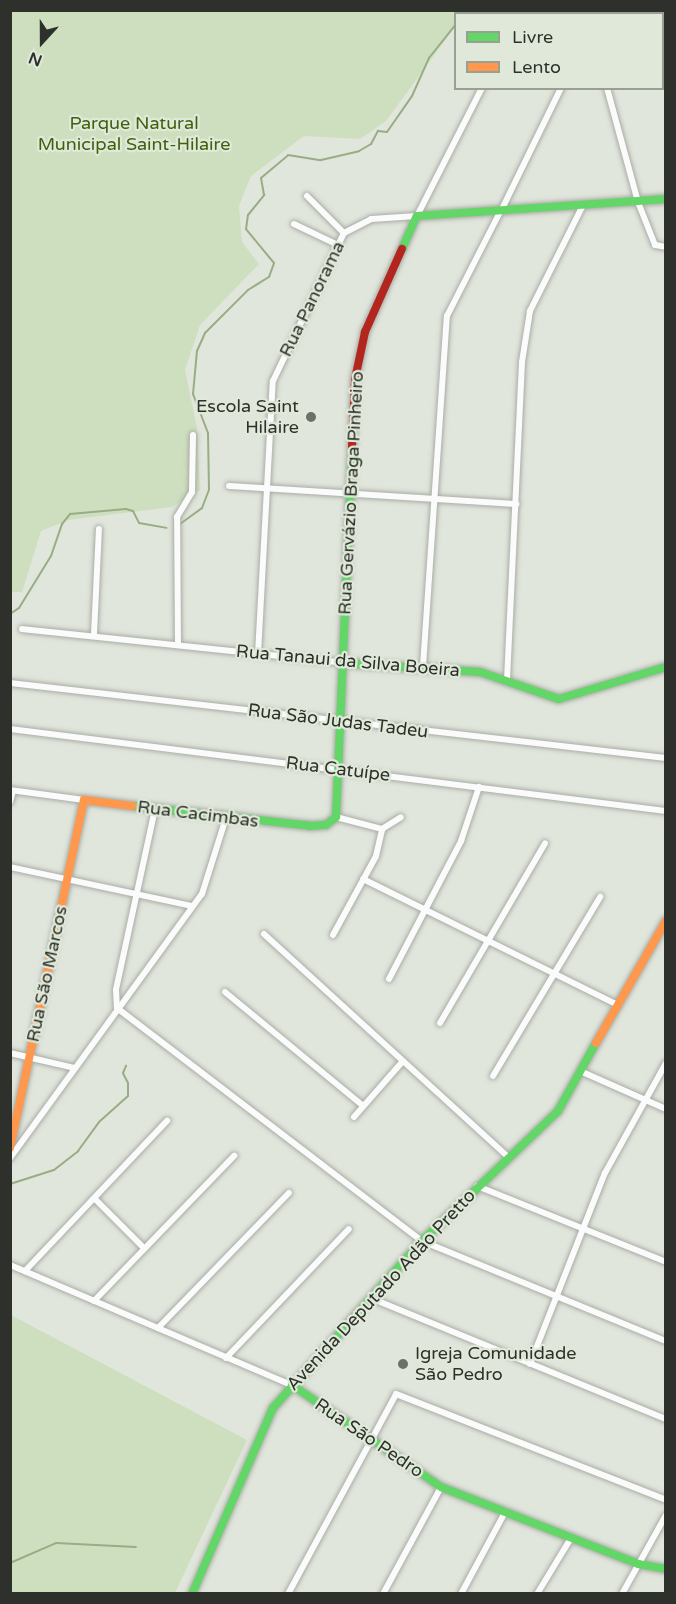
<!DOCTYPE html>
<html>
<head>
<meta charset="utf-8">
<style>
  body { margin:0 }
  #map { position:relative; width:676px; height:1604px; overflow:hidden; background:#e1e6dc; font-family:"Varela Round",sans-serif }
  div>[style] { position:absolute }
  .green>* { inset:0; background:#cedfbf }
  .stream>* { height:2px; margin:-1px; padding:0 1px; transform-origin:1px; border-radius:1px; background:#98ad84 }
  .roads { filter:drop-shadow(0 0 2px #a9ada6) drop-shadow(0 0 2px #a9ada6) }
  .street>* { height:6px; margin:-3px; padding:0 3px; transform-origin:3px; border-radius:3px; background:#fafbfa }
  .fast>* { height:8px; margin:-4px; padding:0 4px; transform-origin:4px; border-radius:4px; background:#63d668 }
  .slow>* { height:8px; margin:-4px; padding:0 4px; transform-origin:4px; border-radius:4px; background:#ff974d }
  .jam>* { height:8px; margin:-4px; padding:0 4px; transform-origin:4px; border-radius:4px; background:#b3261e }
  .dots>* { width:16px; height:16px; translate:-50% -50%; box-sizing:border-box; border:3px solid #e0e9d9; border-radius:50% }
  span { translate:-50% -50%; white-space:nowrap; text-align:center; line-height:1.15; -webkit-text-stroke:4.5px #e0e9d9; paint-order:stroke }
  .park-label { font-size:18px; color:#3e610c }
  .street-label { font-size:18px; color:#2e312b }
  .poi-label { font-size:18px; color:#2e312b }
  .right { translate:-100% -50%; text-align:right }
  .left { translate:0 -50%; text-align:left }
  .frame { position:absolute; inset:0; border:12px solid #2e312b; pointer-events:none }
  .legend { position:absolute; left:454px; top:12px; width:210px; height:78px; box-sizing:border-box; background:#e0e9d9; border:2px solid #999f93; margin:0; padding:8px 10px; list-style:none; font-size:18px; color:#2e312b }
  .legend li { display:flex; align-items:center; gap:12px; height:30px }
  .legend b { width:30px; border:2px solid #999f93 }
  .north { position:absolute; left:12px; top:12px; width:60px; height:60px; -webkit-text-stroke:4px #e0e9d9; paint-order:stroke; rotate:201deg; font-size:16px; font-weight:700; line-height:24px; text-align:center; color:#2e312b }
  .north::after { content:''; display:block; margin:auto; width:21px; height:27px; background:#2e312b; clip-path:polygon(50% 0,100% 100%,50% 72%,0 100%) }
</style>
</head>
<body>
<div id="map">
  <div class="green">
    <div style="clip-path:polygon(11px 11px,460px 11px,456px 14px,455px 27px,386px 121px,360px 139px,304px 136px,251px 176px,239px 206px,242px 242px,259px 264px,200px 325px,185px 370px,197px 428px,200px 490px,172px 507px,68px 520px,41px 531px,22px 592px,11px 592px)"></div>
    <div style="clip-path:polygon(11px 1315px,247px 1440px,175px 1593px,11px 1593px)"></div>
  </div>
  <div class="stream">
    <div style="left:461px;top:14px;width:4px;rotate:-76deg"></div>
    <div style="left:180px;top:524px;width:27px;rotate:-36deg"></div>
    <div style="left:202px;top:508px;width:19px;rotate:-69deg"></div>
    <div style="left:209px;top:490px;width:57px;rotate:-91deg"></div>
    <div style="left:208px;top:433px;width:42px;rotate:-111deg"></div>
    <div style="left:193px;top:394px;width:43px;rotate:-84.7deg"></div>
    <div style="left:197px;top:351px;width:20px;rotate:-66deg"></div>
    <div style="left:205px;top:333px;width:61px;rotate:-45deg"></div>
    <div style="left:248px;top:290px;width:25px;rotate:-32deg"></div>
    <div style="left:269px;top:277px;width:15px;rotate:-70deg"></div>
    <div style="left:274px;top:263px;width:44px;rotate:-129.5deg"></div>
    <div style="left:246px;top:229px;width:14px;rotate:-82deg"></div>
    <div style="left:248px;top:215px;width:26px;rotate:-51deg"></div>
    <div style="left:264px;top:195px;width:17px;rotate:-100deg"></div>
    <div style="left:261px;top:178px;width:35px;rotate:-40deg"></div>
    <div style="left:288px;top:155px;width:33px;rotate:9deg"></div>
    <div style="left:321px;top:160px;width:39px;rotate:-13deg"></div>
    <div style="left:359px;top:151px;width:14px;rotate:-30deg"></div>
    <div style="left:371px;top:144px;width:15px;rotate:-62deg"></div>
    <div style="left:378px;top:131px;width:9px;rotate:6deg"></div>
    <div style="left:387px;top:132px;width:44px;rotate:-55.2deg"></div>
    <div style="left:412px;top:96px;width:42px;rotate:-65.9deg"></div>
    <div style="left:429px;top:58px;width:43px;rotate:-51.5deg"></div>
    <div style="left:10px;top:614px;width:11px;rotate:-34deg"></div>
    <div style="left:19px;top:608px;width:61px;rotate:-58.4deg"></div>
    <div style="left:51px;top:556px;width:34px;rotate:-71deg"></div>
    <div style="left:62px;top:524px;width:13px;rotate:-51deg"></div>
    <div style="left:70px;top:514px;width:56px;rotate:-5.1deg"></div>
    <div style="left:126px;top:509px;width:7px;rotate:16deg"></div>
    <div style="left:133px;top:511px;width:13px;rotate:63deg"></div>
    <div style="left:139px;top:523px;width:28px;rotate:10deg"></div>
    <div style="left:10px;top:1184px;width:46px;rotate:-17.7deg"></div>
    <div style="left:54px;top:1170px;width:31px;rotate:-38deg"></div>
    <div style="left:78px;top:1151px;width:36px;rotate:-54deg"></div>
    <div style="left:99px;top:1122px;width:39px;rotate:-42deg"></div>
    <div style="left:128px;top:1096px;width:13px;rotate:-90deg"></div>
    <div style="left:128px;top:1083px;width:11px;rotate:-117deg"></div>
    <div style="left:123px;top:1073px;width:8px;rotate:-67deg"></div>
    <div style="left:10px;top:1563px;width:50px;rotate:-23.5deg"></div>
    <div style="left:56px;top:1543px;width:80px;rotate:2.9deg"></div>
  </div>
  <div class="roads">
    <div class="street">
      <div style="left:607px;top:88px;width:118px;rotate:74.8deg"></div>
      <div style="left:638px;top:202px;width:46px;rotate:68.4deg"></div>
      <div style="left:655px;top:245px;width:11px;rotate:10deg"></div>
      <div style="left:307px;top:196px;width:52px;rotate:45deg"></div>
      <div style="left:501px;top:211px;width:137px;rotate:-64deg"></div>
      <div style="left:294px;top:224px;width:49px;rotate:25.5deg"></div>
      <div style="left:229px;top:486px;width:288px;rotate:3.6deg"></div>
      <div style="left:22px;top:629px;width:323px;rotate:6deg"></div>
      <div style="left:94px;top:634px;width:105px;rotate:-87.3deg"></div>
      <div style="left:178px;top:645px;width:128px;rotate:-90.4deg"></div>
      <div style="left:177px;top:517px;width:29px;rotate:-59deg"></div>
      <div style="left:192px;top:492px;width:57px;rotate:-89deg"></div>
      <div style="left:258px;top:654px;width:273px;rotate:-86.9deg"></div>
      <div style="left:273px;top:381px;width:164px;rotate:-64.4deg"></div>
      <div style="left:344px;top:233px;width:30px;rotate:-27deg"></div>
      <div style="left:371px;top:219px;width:46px;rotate:-3.7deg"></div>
      <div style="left:417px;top:216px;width:144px;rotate:-63.1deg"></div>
      <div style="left:423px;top:666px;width:351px;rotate:-86.1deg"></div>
      <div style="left:447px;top:316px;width:117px;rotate:-63deg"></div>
      <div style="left:507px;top:680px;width:318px;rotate:-87.3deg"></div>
      <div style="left:522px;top:362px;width:52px;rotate:-81.1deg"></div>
      <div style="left:530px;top:311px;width:116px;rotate:-63.4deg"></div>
      <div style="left:10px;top:683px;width:660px;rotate:6.52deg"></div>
      <div style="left:10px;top:729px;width:661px;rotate:7.13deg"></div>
      <div style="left:10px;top:790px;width:75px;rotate:7.7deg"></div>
      <div style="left:10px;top:802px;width:11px;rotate:-75deg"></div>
      <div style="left:155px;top:809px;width:185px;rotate:102.2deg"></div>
      <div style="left:116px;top:990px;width:18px;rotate:87deg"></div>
      <div style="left:117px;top:1008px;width:384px;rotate:37.4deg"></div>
      <div style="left:422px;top:1241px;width:264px;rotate:22.3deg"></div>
      <div style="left:336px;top:817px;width:48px;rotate:14.6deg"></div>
      <div style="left:10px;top:867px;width:186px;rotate:12.1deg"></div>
      <div style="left:363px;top:879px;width:284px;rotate:26.3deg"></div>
      <div style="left:264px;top:934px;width:332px;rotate:42.4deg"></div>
      <div style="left:333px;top:935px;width:90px;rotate:-61.4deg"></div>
      <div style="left:376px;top:856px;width:28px;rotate:-77deg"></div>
      <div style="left:382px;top:829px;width:22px;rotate:-32deg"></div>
      <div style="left:389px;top:979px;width:156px;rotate:-62.4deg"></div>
      <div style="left:461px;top:841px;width:57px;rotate:-71.6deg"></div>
      <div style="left:225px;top:992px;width:178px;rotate:39.5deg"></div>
      <div style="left:440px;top:1023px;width:208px;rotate:-59.7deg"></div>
      <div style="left:10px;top:1053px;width:67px;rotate:13deg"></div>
      <div style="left:580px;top:1071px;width:94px;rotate:23.8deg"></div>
      <div style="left:493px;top:1076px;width:209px;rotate:-59.1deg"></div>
      <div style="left:354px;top:1117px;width:74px;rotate:-48.8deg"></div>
      <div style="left:10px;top:1158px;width:326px;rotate:-54deg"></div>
      <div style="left:202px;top:894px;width:80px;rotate:-72.5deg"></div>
      <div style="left:477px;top:1186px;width:204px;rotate:21.9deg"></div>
      <div style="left:95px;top:1199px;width:69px;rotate:45deg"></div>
      <div style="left:10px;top:1265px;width:306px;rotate:23.1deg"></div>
      <div style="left:25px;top:1271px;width:207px;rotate:-46.6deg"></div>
      <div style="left:373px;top:1299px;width:317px;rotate:22.3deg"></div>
      <div style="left:94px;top:1301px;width:202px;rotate:-46deg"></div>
      <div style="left:158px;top:1328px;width:188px;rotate:-45.9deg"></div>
      <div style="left:226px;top:1358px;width:178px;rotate:-46.4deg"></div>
      <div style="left:530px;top:1364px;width:205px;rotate:-68.6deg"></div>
      <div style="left:605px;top:1173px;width:126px;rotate:-61deg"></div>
      <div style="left:288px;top:1594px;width:227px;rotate:-61.6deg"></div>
      <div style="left:396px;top:1394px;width:290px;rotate:21.4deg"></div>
      <div style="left:383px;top:1594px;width:122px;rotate:-61.5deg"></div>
      <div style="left:461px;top:1594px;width:91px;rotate:-61.7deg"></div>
      <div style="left:537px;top:1594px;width:66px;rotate:-58.7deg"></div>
      <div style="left:622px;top:1594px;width:90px;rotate:-60.9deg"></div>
    </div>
    <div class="fast">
      <div style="left:641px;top:10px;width:4px;rotate:76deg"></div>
      <div style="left:662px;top:41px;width:6px;rotate:51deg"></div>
      <div style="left:662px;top:56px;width:7px;rotate:56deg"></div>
      <div style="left:402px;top:249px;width:36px;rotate:-66deg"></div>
      <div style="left:417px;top:216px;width:250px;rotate:-3.9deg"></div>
      <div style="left:343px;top:663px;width:137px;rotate:3.8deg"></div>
      <div style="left:480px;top:672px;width:83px;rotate:18.9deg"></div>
      <div style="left:559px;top:699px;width:112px;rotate:-16.7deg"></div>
      <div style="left:133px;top:806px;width:178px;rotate:6.4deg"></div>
      <div style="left:310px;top:826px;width:16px;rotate:-4deg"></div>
      <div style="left:326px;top:825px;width:13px;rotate:-39deg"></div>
      <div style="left:336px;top:817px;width:371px;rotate:-87.5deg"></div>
      <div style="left:292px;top:1385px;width:181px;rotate:34.4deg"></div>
      <div style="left:441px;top:1487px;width:212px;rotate:21.3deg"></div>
      <div style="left:638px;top:1564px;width:28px;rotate:10deg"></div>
      <div style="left:192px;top:1594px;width:203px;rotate:-66.5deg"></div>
      <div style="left:273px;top:1408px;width:224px;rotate:-48.3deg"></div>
      <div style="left:422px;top:1241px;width:188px;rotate:-43.7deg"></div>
      <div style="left:558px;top:1111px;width:78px;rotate:-60.8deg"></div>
    </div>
    <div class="slow">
      <div style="left:648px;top:10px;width:4px;rotate:76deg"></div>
      <div style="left:596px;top:1043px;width:141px;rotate:-60.2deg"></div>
      <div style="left:10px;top:1148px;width:356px;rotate:-78deg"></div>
      <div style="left:84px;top:800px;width:49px;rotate:7deg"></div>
    </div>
    <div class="jam">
      <div style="left:352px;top:446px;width:67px;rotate:-87.4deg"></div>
      <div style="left:355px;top:379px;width:48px;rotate:-78deg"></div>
      <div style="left:365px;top:332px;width:91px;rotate:-66deg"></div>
    </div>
  </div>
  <div class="dots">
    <div style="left:311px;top:417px;background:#6d7069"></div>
    <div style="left:403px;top:1364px;background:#6d7069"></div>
  </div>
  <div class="park-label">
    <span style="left:134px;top:134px">Parque Natural<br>Municipal Saint-Hilaire</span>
  </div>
  <div class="street-label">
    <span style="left:312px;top:299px;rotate:-64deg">Rua Panorama</span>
    <span style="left:351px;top:493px;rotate:-87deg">Rua Gervázio Braga Pinheiro</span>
    <span style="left:348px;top:661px;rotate:5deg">Rua Tanaui da Silva Boeira</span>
    <span style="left:338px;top:721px;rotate:7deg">Rua São Judas Tadeu</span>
    <span style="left:338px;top:769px;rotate:7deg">Rua Catuípe</span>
    <span style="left:198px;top:814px;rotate:7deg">Rua Cacimbas</span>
    <span style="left:47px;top:974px;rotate:-78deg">Rua São Marcos</span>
    <span style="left:381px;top:1290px;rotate:-47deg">Avenida Deputado Adão Pretto</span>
    <span style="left:369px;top:1438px;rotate:34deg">Rua São Pedro</span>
  </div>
  <div class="poi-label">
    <span class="right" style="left:299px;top:417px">Escola Saint<br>Hilaire</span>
    <span class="left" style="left:415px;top:1364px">Igreja Comunidade<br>São Pedro</span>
  </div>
  <div class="frame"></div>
  <ul class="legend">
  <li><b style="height:8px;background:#63d668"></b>Livre</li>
  <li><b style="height:8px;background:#ff974d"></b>Lento</li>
  </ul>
  <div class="north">N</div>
</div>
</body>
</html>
